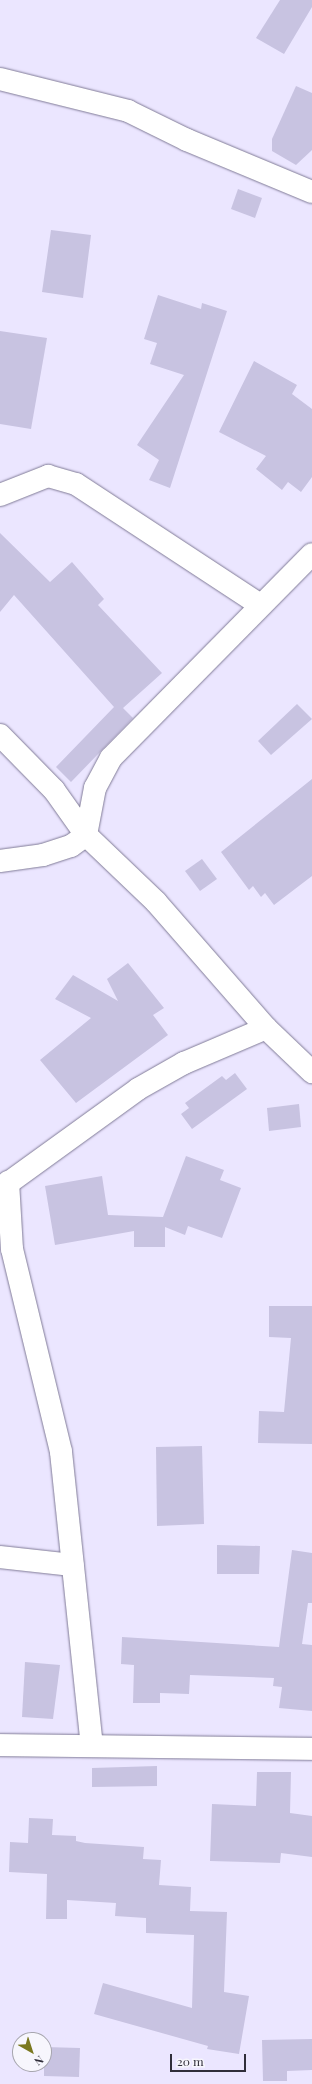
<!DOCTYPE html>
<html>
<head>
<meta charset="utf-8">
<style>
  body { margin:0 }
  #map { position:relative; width:312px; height:2084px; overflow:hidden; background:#ebe6ff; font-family:"Playfair Display",serif }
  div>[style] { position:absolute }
  .building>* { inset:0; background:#c8c3e1 }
  .roads { filter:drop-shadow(0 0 1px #807b97) drop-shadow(0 0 1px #807b97) }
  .minor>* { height:22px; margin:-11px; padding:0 11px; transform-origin:11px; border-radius:11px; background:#fff }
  span { translate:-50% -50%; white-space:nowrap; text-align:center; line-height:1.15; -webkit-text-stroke:3px #f7f6fd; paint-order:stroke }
  .north { position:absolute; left:12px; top:2032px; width:40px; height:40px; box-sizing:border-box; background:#f7f6fd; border:1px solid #a7a6af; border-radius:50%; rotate:141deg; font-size:11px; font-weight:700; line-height:16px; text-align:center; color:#302e3a }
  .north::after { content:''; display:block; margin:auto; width:14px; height:18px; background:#7a781f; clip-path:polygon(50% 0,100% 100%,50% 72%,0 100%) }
  .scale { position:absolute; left:170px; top:2054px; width:76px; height:18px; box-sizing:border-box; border:2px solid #302e3a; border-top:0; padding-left:5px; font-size:12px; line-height:14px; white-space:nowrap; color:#302e3a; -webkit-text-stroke:3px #f7f6fd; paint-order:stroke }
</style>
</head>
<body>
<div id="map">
  <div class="building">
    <div style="clip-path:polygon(280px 0,312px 0,312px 7px,284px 54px,256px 38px)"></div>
    <div style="clip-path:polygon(296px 86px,312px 93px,312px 150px,296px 165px,272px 151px,272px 139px)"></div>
    <div style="clip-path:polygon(238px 189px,262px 198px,255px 218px,231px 209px)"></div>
    <div style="clip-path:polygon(51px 230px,91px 235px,83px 298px,42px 292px)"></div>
    <div style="clip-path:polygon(158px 295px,201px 309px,202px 303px,227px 311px,170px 488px,149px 480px,159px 460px,137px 445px,184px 375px,150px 364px,157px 343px,144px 339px)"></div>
    <div style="clip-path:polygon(0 331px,47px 338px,31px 429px,0 424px)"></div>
    <div style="clip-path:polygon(254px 361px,297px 385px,292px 394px,312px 409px,312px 477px,301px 492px,288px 482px,282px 490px,256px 469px,266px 456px,219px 432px)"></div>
    <div style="clip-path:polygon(0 533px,50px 582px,72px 562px,104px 599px,98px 605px,162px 673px,123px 708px,133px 718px,71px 782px,56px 767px,114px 707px,14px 595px,0 612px)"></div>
    <div style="clip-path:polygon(297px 704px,312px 719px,271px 755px,258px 741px)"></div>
    <div style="clip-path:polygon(312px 779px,312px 876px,274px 905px,265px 893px,261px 897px,253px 886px,249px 890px,221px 852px)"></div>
    <div style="clip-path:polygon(202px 859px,217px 879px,200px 891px,185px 871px)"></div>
    <div style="clip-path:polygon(128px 963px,164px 1008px,153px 1015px,168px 1035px,76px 1103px,40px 1060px,91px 1018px,55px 999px,73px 975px,118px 1001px,107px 979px)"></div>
    <div style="clip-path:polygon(235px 1073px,247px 1089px,192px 1129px,181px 1114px,189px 1108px,185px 1103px,222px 1076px,226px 1080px)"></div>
    <div style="clip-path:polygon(299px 1104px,301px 1127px,269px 1131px,267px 1108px)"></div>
    <div style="clip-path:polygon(186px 1156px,224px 1170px,220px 1180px,241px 1188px,222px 1238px,188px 1226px,185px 1235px,165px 1227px,165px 1247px,134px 1247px,134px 1231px,55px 1245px,45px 1186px,102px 1176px,108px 1215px,163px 1217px)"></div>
    <div style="clip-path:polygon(269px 1306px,312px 1306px,312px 1444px,258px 1443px,259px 1411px,284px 1412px,291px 1338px,269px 1337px)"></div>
    <div style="clip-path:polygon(202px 1446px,204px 1524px,157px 1526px,156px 1447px)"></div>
    <div style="clip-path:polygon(217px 1545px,260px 1546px,259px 1574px,217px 1574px)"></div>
    <div style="clip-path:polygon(292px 1550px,312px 1553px,312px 1603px,308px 1603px,302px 1644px,312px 1645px,312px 1711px,279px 1708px,282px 1687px,273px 1686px,274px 1678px,190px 1675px,189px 1694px,160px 1693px,160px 1703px,133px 1703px,134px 1665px,121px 1664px,122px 1637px,279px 1647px)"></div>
    <div style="clip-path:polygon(25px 1662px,60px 1665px,53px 1719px,22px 1717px)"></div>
    <div style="clip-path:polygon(157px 1766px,157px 1786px,92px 1787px,92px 1768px)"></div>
    <div style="clip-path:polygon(257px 1772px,291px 1772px,290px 1813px,312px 1816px,312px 1857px,281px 1853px,280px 1863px,210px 1861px,212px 1804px,256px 1806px)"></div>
    <div style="clip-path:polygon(29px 1818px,53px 1819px,52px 1835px,76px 1836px,76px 1841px,85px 1843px,144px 1847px,143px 1859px,161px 1860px,159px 1885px,191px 1887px,190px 1911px,227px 1912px,224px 1992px,249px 1996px,239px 2054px,207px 2049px,208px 2046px,94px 2014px,103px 1983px,192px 2008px,194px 1935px,146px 1933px,146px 1918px,115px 1916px,116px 1903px,67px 1900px,67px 1919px,46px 1919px,47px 1874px,9px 1872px,10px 1842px,28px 1843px)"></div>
    <div style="clip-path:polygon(312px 2039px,312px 2070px,287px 2071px,287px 2081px,263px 2081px,262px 2040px)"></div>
    <div style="clip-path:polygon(44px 2047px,80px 2048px,79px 2077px,44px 2076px)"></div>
  </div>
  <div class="roads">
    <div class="minor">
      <div style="left:0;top:79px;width:132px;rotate:14deg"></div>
      <div style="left:128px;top:111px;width:66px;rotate:26.2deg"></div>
      <div style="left:187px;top:140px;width:135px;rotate:22.6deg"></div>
      <div style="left:0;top:495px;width:52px;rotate:-21.6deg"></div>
      <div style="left:48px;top:476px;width:29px;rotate:16deg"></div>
      <div style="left:76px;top:484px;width:220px;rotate:33.3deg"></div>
      <div style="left:0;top:735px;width:77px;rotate:45.5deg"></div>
      <div style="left:54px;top:790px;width:55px;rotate:54.6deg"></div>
      <div style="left:86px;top:835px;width:97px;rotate:43.7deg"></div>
      <div style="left:156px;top:902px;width:167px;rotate:48.9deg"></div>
      <div style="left:266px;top:1028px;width:64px;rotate:43.7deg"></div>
      <div style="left:0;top:861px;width:43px;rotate:-7.9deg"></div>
      <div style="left:43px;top:855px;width:29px;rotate:-18deg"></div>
      <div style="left:71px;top:846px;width:19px;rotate:-36deg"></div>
      <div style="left:86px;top:835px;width:48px;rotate:-79.2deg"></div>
      <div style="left:95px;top:788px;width:34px;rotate:-62deg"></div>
      <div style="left:111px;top:758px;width:286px;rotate:-45.4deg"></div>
      <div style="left:8px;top:1182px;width:67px;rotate:86.6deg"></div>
      <div style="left:12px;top:1249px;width:209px;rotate:76.4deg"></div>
      <div style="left:61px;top:1452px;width:295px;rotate:84deg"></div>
      <div style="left:0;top:1189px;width:170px;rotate:-35.9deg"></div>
      <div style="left:138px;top:1089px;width:53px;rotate:-29.5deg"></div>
      <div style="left:184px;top:1063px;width:89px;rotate:-23.1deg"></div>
      <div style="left:0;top:1557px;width:73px;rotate:6.3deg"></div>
      <div style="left:0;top:1745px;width:312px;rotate:0.7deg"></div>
    </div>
  </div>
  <div class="north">N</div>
  <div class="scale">20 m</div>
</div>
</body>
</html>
